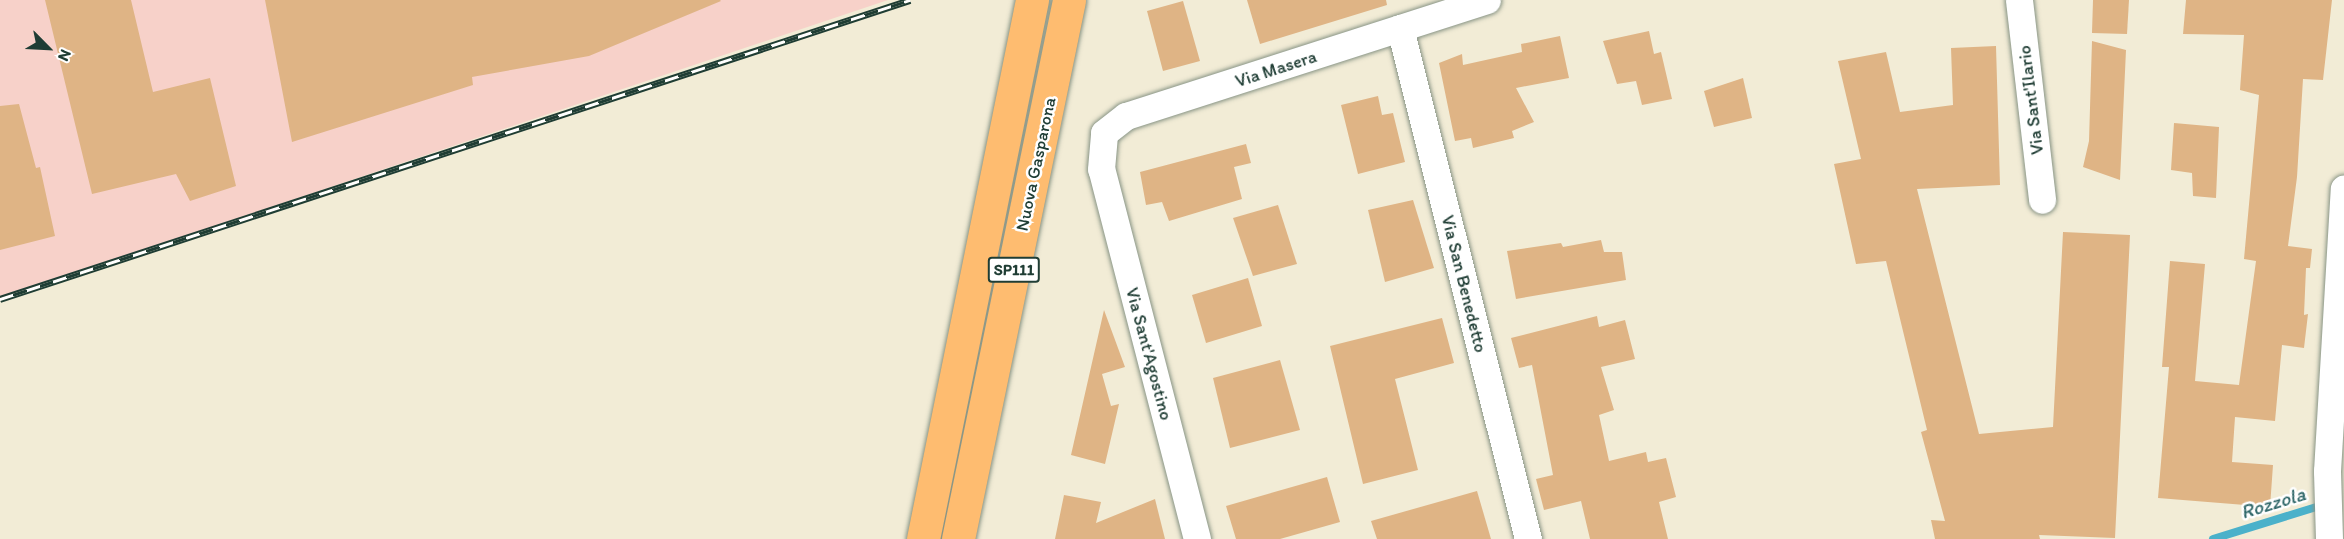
<!DOCTYPE html>
<html>
<head>
<meta charset="utf-8">
<style>
  body { margin:0 }
  #map { position:relative; width:2344px; height:539px; overflow:hidden; background:#f2ecd6; font-family:Itim,sans-serif }
  div>[style] { position:absolute }
  .built>* { inset:0; background:#f7d1c9 }
  .stream>* { height:8px; margin:-4px; padding:0 4px; transform-origin:4px; border-radius:4px; background:#4bb1ca }
  .building>* { inset:0; background:#dfb485 }
  .roads { filter:drop-shadow(0 0 2px #889485) drop-shadow(0 0 2px #889485) }
  .street>* { height:27px; margin:-13.5px; padding:0 13.5px; transform-origin:13.5px; border-radius:13.5px; background:#fff }
  .primary>* { height:33px; margin:-16.5px; padding:0 16.5px; transform-origin:16.5px; border-radius:16.5px; background:#febc70 }
  .rail>* { height:7px; margin-top:-3.5px; transform-origin:0; background:repeating-linear-gradient(90deg,#fff 0 14px,#1f3d34 0 28px); box-sizing:border-box; border-block:2px solid #1f3d34 }
  span { translate:-50% -50%; white-space:nowrap; text-align:center; line-height:1.15; -webkit-text-stroke:5px #fff; paint-order:stroke }
  .shield-label span { padding:2px 4px; background:#fff; border:2px solid; border-radius:4px; -webkit-text-stroke-width:0 }
  .shield-label { font-size:16px; color:#1f3d34; font-weight:700 }
  .street-label { font-size:18px; color:#1f3d34 }
  .water-label { font-size:20px; color:#2e6668; font-style:italic }
  .north { position:absolute; left:18px; top:18px; width:60px; height:60px; -webkit-text-stroke:4px #fff; paint-order:stroke; rotate:114deg; font-size:16px; font-weight:700; line-height:24px; text-align:center; color:#1f3d34 }
  .north::after { content:''; display:block; margin:auto; width:21px; height:27px; background:#1f3d34; clip-path:polygon(50% 0,100% 100%,50% 72%,0 100%) }
</style>
</head>
<body>
<div id="map">
  <div class="built">
    <div style="clip-path:polygon(0 0,888px 0,0 298px)"></div>
  </div>
  <div class="stream">
    <div style="left:2213px;top:539px;width:115px;rotate:-17.2deg"></div>
  </div>
  <div class="building">
    <div style="clip-path:polygon(45px 0,131px 0,153px 92px,210px 78px,236px 186px,190px 201px,176px 174px,92px 194px)"></div>
    <div style="clip-path:polygon(265px 0,720px 0,721px 1px,589px 56px,472px 77px,473px 85px,292px 142px)"></div>
    <div style="clip-path:polygon(1247px 0,1386px 0,1387px 5px,1260px 44px)"></div>
    <div style="clip-path:polygon(2093px 0,2129px 0,2127px 34px,2092px 33px)"></div>
    <div style="clip-path:polygon(2186px 0,2332px 0,2323px 80px,2303px 79px,2297px 177px,2288px 246px,2312px 249px,2310px 268px,2306px 268px,2304px 315px,2308px 314px,2304px 348px,2282px 345px,2275px 421px,2235px 417px,2232px 462px,2273px 465px,2270px 507px,2158px 498px,2169px 367px,2162px 367px,2170px 261px,2205px 264px,2195px 381px,2239px 385px,2256px 261px,2244px 259px,2259px 95px,2240px 90px,2244px 35px,2183px 34px)"></div>
    <div style="clip-path:polygon(1183px 1px,1200px 61px,1163px 71px,1147px 11px)"></div>
    <div style="clip-path:polygon(1649px 31px,1654px 54px,1661px 52px,1672px 99px,1642px 105px,1636px 81px,1617px 84px,1603px 41px)"></div>
    <div style="clip-path:polygon(1560px 36px,1569px 78px,1516px 88px,1534px 122px,1512px 131px,1514px 138px,1473px 148px,1471px 138px,1455px 141px,1439px 63px,1462px 54px,1463px 65px,1522px 52px,1521px 44px)"></div>
    <div style="clip-path:polygon(2092px 41px,2126px 50px,2120px 180px,2083px 167px,2089px 141px)"></div>
    <div style="clip-path:polygon(1996px 46px,2000px 185px,1917px 189px,1979px 434px,2053px 427px,2063px 232px,2130px 235px,2115px 538px,2039px 535px,2040px 539px,1935px 539px,1931px 520px,1945px 521px,1921px 432px,1927px 430px,1886px 261px,1856px 264px,1834px 164px,1861px 159px,1838px 61px,1886px 52px,1900px 112px,1953px 105px,1951px 48px)"></div>
    <div style="clip-path:polygon(1743px 78px,1752px 118px,1714px 127px,1704px 91px)"></div>
    <div style="clip-path:polygon(1378px 96px,1382px 115px,1393px 113px,1405px 162px,1358px 174px,1341px 105px)"></div>
    <div style="clip-path:polygon(19px 104px,36px 168px,40px 167px,55px 236px,0 250px,0 106px)"></div>
    <div style="clip-path:polygon(2174px 123px,2219px 127px,2216px 198px,2193px 196px,2192px 173px,2171px 170px)"></div>
    <div style="clip-path:polygon(1246px 144px,1251px 163px,1234px 167px,1242px 199px,1169px 221px,1162px 202px,1146px 205px,1140px 172px)"></div>
    <div style="clip-path:polygon(1413px 200px,1434px 268px,1385px 282px,1368px 210px)"></div>
    <div style="clip-path:polygon(1278px 205px,1297px 264px,1253px 276px,1233px 218px)"></div>
    <div style="clip-path:polygon(1601px 240px,1604px 252px,1622px 252px,1626px 280px,1516px 299px,1507px 251px,1561px 243px,1563px 247px)"></div>
    <div style="clip-path:polygon(1248px 278px,1262px 326px,1206px 343px,1192px 295px)"></div>
    <div style="clip-path:polygon(1104px 310px,1125px 367px,1102px 374px,1111px 406px,1119px 404px,1105px 464px,1071px 455px)"></div>
    <div style="clip-path:polygon(1597px 316px,1599px 327px,1625px 320px,1635px 359px,1601px 367px,1614px 410px,1599px 415px,1609px 461px,1646px 452px,1648px 462px,1666px 458px,1676px 497px,1659px 502px,1668px 539px,1590px 539px,1581px 501px,1544px 510px,1536px 479px,1553px 475px,1532px 365px,1519px 368px,1511px 338px)"></div>
    <div style="clip-path:polygon(1442px 318px,1454px 363px,1395px 379px,1418px 470px,1363px 484px,1330px 346px)"></div>
    <div style="clip-path:polygon(1280px 360px,1300px 430px,1230px 448px,1213px 378px)"></div>
    <div style="clip-path:polygon(1327px 477px,1340px 522px,1280px 539px,1236px 539px,1226px 506px)"></div>
    <div style="clip-path:polygon(1477px 491px,1491px 539px,1377px 539px,1371px 521px)"></div>
    <div style="clip-path:polygon(1064px 495px,1101px 502px,1096px 523px,1155px 499px,1165px 539px,1055px 539px)"></div>
  </div>
  <div class="roads">
    <div class="street">
      <div style="left:2019px;top:0;width:201px;rotate:83.4deg"></div>
      <div style="left:1400px;top:28px;width:527px;rotate:75.94deg"></div>
      <div style="left:1197px;top:539px;width:382px;rotate:-104.5deg"></div>
      <div style="left:1101px;top:169px;width:36px;rotate:-85deg"></div>
      <div style="left:1104px;top:133px;width:28px;rotate:-38deg"></div>
      <div style="left:1126px;top:116px;width:379px;rotate:-17.8deg"></div>
      <div style="left:2329px;top:539px;width:68px;rotate:-91.7deg"></div>
      <div style="left:2327px;top:471px;width:283px;rotate:-86.6deg"></div>
    </div>
    <div class="primary">
      <div style="left:923px;top:539px;width:550px;rotate:-78.57deg"></div>
      <div style="left:958px;top:539px;width:550px;rotate:-78.36deg"></div>
    </div>
  </div>
  <div class="rail">
    <div style="left:0;top:299px;width:958px;rotate:-18.19deg"></div>
  </div>
  <div class="shield-label">
    <span style="left:1014px;top:270px">SP111</span>
  </div>
  <div class="street-label">
    <span style="left:1276px;top:69px;rotate:-18deg">Via Masera</span>
    <span style="left:2031px;top:100px;rotate:-97deg">Via Sant'Ilario</span>
    <span style="left:1036px;top:164px;rotate:-78deg">Nuova Gasparona</span>
    <span style="left:1464px;top:284px;rotate:76deg">Via San Benedetto</span>
    <span style="left:1149px;top:354px;rotate:75deg">Via Sant'Agostino</span>
  </div>
  <div class="water-label">
    <span style="left:2273px;top:503px;rotate:-17deg">Rozzola</span>
  </div>
  <div class="north">N</div>
</div>
</body>
</html>
